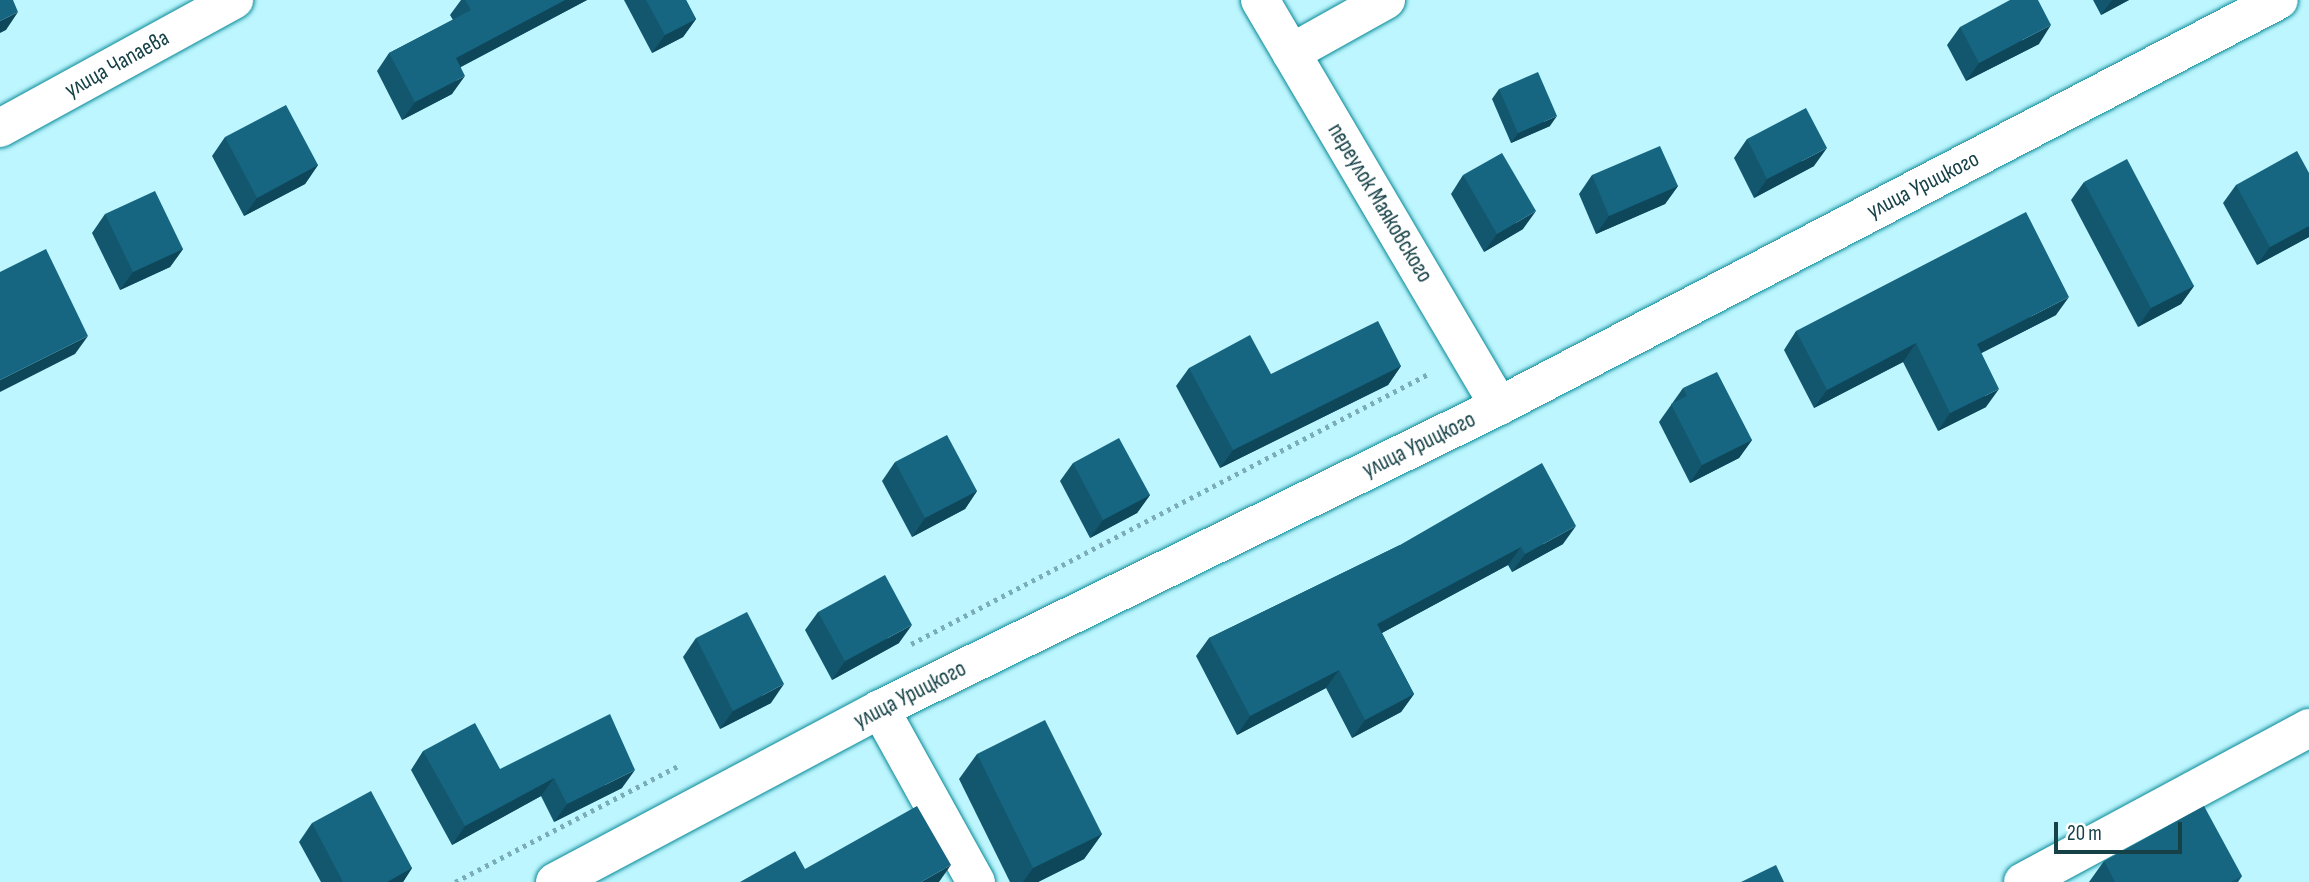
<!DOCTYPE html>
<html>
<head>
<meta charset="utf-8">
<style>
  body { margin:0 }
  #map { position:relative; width:2309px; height:882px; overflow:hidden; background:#bdf6fe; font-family:"Sofia Sans Condensed",sans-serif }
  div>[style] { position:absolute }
  .path>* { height:4.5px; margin-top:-2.25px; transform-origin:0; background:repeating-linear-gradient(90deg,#7aadb5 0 3.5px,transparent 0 8.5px) }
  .roads { filter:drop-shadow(0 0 2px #088997) drop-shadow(0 0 2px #088997) }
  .minor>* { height:38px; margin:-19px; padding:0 19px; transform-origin:19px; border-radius:19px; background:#fff }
  .tertiary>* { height:38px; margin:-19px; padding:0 19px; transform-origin:19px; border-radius:19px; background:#fff }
  .wall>* { inset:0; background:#13576f }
  .shaded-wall>* { inset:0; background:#0f475a }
  .building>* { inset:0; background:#166581 }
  span { translate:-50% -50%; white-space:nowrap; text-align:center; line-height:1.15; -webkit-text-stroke:7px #fff; paint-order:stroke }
  .street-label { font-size:23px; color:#154147 }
  .scale { position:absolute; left:2054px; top:822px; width:128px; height:32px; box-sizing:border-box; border:4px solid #154147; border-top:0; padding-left:9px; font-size:21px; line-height:24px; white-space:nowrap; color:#154147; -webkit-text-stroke:5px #fff; paint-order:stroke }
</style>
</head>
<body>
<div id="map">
  <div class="path">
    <div style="left:911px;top:644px;width:585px;rotate:-27.57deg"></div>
    <div style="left:455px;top:882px;width:254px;rotate:-27.5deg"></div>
  </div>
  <div class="roads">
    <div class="minor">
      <div style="left:1260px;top:0;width:471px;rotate:59.5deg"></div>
      <div style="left:1291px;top:53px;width:109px;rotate:-29.2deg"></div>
      <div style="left:0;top:128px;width:267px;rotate:-28.7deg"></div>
      <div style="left:880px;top:709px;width:198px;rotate:61deg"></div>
      <div style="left:2023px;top:882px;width:325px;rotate:-28.3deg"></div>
    </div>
    <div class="tertiary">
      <div style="left:555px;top:882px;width:368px;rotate:-28deg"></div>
      <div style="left:880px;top:709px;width:689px;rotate:-26.08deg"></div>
      <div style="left:1499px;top:406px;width:879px;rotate:-27.5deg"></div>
    </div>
  </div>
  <div class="wall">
    <div style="clip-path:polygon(461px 0,587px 0,461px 67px,452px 94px,402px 120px,377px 71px,389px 53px,453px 20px,450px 15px)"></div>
    <div style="clip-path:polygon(624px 0,686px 0,696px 19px,683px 37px,652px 53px)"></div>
    <div style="clip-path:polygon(2093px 0,2129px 0,2101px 15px)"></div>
    <div style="clip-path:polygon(1960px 27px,2039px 44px,1966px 81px,1947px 45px)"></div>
    <div style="clip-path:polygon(1499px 89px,1550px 126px,1511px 143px,1492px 99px)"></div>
    <div style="clip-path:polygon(225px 137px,318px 165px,305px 184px,244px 216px,212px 156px)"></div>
    <div style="clip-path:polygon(1747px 139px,1814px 166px,1754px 198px,1734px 158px)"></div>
    <div style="clip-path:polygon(2309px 173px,2309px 237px,2257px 265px,2223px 203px,2236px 185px)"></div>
    <div style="clip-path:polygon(1463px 175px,1523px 229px,1484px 252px,1451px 194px)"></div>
    <div style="clip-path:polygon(1592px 175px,1678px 186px,1665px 204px,1596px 234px,1579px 194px)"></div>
    <div style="clip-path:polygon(2084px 182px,2194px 286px,2181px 304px,2138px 327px,2071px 200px)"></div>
    <div style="clip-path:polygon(105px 214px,183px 249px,170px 267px,120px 290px,92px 233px)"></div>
    <div style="clip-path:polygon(2056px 315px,1981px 353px,1986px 407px,1938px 431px,1903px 362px,1814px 408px,1784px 350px,1796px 331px)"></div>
    <div style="clip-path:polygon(1401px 366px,1388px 385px,1220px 468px,1176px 386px,1189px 368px,1271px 374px)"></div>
    <div style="clip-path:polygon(1683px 388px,1752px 440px,1739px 458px,1690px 483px,1659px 422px)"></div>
    <div style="clip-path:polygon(895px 462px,977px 491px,965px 509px,912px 537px,882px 481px)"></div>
    <div style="clip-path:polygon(1073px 463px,1150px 495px,1137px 513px,1090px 538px,1060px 481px)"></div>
    <div style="clip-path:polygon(1563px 544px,1512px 572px,1508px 565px,1382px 633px,1414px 694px,1401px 712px,1352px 738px,1326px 688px,1237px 735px,1196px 656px,1209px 638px,1400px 545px)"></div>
    <div style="clip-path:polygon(818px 612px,899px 643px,832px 680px,805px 630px)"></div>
    <div style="clip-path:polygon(696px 638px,771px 703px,720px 729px,683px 657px)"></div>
    <div style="clip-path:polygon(423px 751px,500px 769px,622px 788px,554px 822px,541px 796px,452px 845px,411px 770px)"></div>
    <div style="clip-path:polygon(977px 754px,1102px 834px,1084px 859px,1038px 882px,1010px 882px,959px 779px)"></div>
    <div style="clip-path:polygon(312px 823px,412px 868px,403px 882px,321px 882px,299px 842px)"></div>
    <div style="clip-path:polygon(2104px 861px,2242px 876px,2238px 882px,2089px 882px)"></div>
  </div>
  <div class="shaded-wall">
    <div style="clip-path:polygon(565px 0,587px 0,443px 76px,456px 58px)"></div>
    <div style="clip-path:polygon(2112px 0,2129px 0,2101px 15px)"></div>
    <div style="clip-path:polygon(18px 12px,6px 30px,0 33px,0 21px)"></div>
    <div style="clip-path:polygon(696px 19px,683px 37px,652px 53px,665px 35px)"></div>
    <div style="clip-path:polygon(2051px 25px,2039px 44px,1966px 81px,1979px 63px)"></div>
    <div style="clip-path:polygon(465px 76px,452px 94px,402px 120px,415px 102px)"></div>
    <div style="clip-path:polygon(1557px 116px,1550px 126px,1511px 143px,1518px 133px)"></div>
    <div style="clip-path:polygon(1827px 148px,1814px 166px,1754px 198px,1767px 179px)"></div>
    <div style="clip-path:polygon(318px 165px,305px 184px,244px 216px,257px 198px)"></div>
    <div style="clip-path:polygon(1678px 186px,1665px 204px,1596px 234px,1609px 216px)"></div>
    <div style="clip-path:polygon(1536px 211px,1523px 229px,1484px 252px,1497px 234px)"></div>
    <div style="clip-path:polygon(2309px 226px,2309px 237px,2257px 265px,2270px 247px)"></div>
    <div style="clip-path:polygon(183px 249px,170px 267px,120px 290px,133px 272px)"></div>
    <div style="clip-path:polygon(2194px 286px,2181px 304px,2138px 327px,2151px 308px)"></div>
    <div style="clip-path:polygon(2069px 297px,2056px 315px,1964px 362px,1977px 344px)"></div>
    <div style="clip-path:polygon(88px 336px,75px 354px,0 392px,0 380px)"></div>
    <div style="clip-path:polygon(1916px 343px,1903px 362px,1814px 408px,1827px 390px)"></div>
    <div style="clip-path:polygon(1401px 366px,1388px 385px,1220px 468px,1233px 450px)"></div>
    <div style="clip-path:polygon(1999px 389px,1986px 407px,1938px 431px,1950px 413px)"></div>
    <div style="clip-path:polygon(1752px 440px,1739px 458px,1690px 483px,1702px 465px)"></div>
    <div style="clip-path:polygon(977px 491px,965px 509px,912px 537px,925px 518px)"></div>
    <div style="clip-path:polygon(1150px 495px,1137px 513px,1090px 538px,1103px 520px)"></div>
    <div style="clip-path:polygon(1576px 526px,1563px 544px,1512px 572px,1525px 554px)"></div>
    <div style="clip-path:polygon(1521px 547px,1508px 565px,1365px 642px,1377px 624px)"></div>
    <div style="clip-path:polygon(912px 625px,899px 643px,832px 680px,845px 661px)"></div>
    <div style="clip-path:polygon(1339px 670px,1326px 688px,1237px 735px,1250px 716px)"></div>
    <div style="clip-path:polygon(784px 684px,771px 703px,720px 729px,733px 711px)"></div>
    <div style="clip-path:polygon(1414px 694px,1401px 712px,1352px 738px,1365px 720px)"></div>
    <div style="clip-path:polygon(635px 770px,622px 788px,554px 822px,567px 804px)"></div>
    <div style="clip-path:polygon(554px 778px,541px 796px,452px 845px,465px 826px)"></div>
    <div style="clip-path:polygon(1102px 834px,1084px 859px,1038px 882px,1023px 882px,1033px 868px)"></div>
    <div style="clip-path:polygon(951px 865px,939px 882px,921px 882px)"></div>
    <div style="clip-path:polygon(412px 868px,403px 882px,387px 882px)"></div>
  </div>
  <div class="building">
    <div style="clip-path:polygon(0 0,13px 0,18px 12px,0 21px)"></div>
    <div style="clip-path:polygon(465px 0,565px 0,456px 58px,465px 76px,415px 102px,389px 53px,471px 10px)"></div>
    <div style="clip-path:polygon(646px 0,686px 0,696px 19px,665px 35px)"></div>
    <div style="clip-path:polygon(2010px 0,2038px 0,2051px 25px,1979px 63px,1960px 27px)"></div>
    <div style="clip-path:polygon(1538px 72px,1557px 116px,1518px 133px,1499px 89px)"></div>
    <div style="clip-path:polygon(286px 105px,318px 165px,257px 198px,225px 137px)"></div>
    <div style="clip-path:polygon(1806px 108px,1827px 148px,1767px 179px,1747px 139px)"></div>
    <div style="clip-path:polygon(1660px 146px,1678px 186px,1609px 216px,1592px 175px)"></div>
    <div style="clip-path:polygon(2297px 151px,2309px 173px,2309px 226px,2270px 247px,2236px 185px)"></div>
    <div style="clip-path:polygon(1502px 153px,1536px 211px,1497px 234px,1463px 175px)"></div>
    <div style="clip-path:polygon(2127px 159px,2194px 286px,2151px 308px,2084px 182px)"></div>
    <div style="clip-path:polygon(155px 191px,183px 249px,133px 272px,105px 214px)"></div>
    <div style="clip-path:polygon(2026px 212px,2069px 297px,1977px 344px,1999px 389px,1950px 413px,1916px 343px,1827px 390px,1796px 331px)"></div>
    <div style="clip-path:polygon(46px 249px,88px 336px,0 380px,0 272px)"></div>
    <div style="clip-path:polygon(1378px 321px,1401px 366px,1233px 450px,1189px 368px,1250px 335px,1271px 374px)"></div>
    <div style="clip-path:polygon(1717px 372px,1752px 440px,1702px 465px,1671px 404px,1687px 396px,1683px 388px)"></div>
    <div style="clip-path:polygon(947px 435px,977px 491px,925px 518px,895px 462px)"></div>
    <div style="clip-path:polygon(1119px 438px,1150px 495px,1103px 520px,1073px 463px)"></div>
    <div style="clip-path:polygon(1542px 463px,1576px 526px,1525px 554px,1521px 547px,1377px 624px,1414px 694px,1365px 720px,1339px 670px,1250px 716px,1209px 638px,1400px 545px)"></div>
    <div style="clip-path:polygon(885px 575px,912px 625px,845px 661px,818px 612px)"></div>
    <div style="clip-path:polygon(747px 612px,784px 684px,733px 711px,696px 638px)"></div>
    <div style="clip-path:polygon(610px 714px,635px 770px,567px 804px,554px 778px,465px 826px,423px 751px,475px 723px,500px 769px)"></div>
    <div style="clip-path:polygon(1045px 720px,1102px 834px,1033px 868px,977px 754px)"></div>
    <div style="clip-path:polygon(371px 791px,412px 868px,387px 882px,343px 882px,312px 823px)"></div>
    <div style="clip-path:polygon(917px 806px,951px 865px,921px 882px,740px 882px,795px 851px,805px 869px)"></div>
    <div style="clip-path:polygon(2204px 806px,2242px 876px,2231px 882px,2115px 882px,2104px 861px)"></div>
    <div style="clip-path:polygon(1776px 865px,1784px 882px,1741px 882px)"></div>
  </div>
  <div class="street-label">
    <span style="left:117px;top:64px;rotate:-29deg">улица Чапаева</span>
    <span style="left:1923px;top:185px;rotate:-27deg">улица Урицкого</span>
    <span style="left:1380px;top:203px;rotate:59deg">переулок Маяковского</span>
    <span style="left:1419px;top:445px;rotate:-26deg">улица Урицкого</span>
    <span style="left:910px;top:695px;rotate:-27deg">улица Урицкого</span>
  </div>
  <div class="scale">20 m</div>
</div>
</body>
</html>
